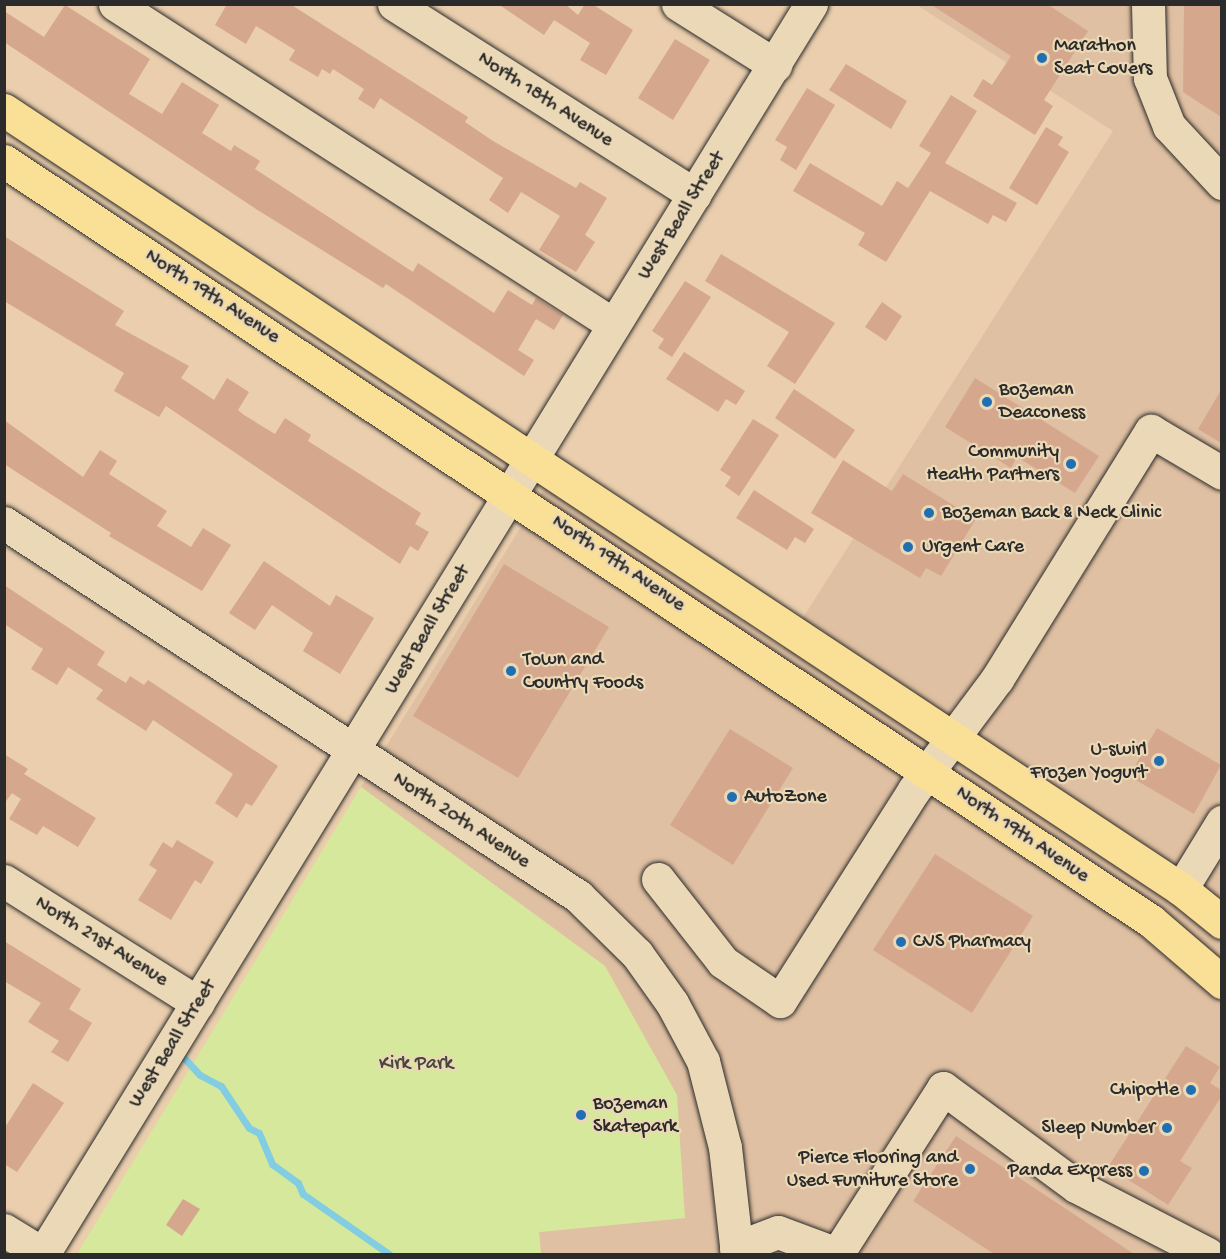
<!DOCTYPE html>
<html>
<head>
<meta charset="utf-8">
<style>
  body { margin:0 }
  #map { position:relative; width:1226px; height:1259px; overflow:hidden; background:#eacead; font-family:"Gochi Hand",sans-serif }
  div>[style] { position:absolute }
  .built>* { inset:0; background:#e0c0a2 }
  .green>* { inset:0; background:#d6e89b }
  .stream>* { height:7px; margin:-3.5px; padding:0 3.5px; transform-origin:3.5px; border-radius:3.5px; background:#83cde3 }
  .building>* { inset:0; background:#d5a88e }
  .roads { filter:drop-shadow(0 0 2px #2b2b2b) drop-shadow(0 0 2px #2b2b2b) }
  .minor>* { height:33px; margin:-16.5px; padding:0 16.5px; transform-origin:16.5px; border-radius:16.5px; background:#ebd8b6 }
  .major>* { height:33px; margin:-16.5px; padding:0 16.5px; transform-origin:16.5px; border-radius:16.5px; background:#fadf96 }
  .dots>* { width:16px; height:16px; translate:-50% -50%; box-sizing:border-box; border:3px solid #ebd8b6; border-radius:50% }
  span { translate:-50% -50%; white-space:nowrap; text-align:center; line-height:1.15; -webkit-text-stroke:4.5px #ebd8b6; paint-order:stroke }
  .poi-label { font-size:20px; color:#2b2b2b }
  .left { translate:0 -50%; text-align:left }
  .right { translate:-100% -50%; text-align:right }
  .street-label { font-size:20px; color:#2b2b2b }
  .park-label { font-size:20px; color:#45473c }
  .frame { position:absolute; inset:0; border:6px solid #2b2b2b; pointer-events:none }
</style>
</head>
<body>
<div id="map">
  <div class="built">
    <div style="clip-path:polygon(917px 5px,1221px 5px,1221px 1254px,541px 1254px,539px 1232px,685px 1218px,605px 966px,361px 787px,546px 486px,783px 649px,1113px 131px)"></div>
  </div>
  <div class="green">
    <div style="clip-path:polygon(361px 787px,605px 966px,677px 1095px,685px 1218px,539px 1232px,541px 1254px,77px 1254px)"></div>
  </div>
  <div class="stream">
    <div style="left:185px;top:1059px;width:22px;rotate:47deg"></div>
    <div style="left:200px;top:1075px;width:24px;rotate:28deg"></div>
    <div style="left:221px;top:1086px;width:50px;rotate:56.3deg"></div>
    <div style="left:249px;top:1128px;width:11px;rotate:27deg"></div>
    <div style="left:259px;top:1133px;width:34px;rotate:67deg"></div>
    <div style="left:272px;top:1164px;width:32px;rotate:36deg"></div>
    <div style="left:298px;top:1183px;width:12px;rotate:66deg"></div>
    <div style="left:303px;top:1194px;width:105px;rotate:34.9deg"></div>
  </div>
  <div class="building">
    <div style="clip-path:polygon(227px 4px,290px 4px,468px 117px,465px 122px,493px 141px,576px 188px,580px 182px,607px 198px,585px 235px,595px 242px,576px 272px,539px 250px,560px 216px,521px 192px,508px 213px,489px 200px,503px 178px,380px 98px,374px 109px,358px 99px,364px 89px,333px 69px,330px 74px,322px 69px,318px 77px,289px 60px,295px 50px,256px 26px,246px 44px,215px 25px)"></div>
    <div style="clip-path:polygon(498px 4px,565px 4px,578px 15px,585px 4px,592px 4px,633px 30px,606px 75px,580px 60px,590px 43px,554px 20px,544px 35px)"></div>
    <div style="clip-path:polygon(930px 4px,1047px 4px,1088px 31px,1044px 100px,1053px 106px,1035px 135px,973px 96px,983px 79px,992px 85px,1011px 56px)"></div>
    <div style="clip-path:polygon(1184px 4px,1221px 4px,1221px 117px,1183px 92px)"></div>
    <div style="clip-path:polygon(65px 5px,150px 59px,129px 94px,162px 114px,182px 82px,219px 105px,202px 133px,231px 151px,234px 145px,260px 161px,255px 169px,413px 272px,418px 263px,494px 313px,508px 290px,532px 305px,536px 298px,563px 315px,554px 330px,536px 319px,518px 350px,534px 360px,524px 376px,386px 284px,383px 288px,256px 209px,4px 42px,4px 11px,44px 37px)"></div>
    <div style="clip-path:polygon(675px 39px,710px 60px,673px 120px,638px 98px)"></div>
    <div style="clip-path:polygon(846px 64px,907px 101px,891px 129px,829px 90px)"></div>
    <div style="clip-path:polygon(807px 88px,835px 105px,796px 170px,780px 160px,787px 147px,775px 140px)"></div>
    <div style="clip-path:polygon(951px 95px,977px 111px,945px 163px,1017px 203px,1006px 222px,993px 215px,988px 224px,930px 191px,886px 262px,858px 245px,865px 233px,793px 191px,810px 163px,882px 206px,897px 181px,908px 188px,931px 153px,919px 146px)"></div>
    <div style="clip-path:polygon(1046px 127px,1063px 137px,1058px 145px,1069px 152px,1037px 205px,1009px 188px)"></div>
    <div style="clip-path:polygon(4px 236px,124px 311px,115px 325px,189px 366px,181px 378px,214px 400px,227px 378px,249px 392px,238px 410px,244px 415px,275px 434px,285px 418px,311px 435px,308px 441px,421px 513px,415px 524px,429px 532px,418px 551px,410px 546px,400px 564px,166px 406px,159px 417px,114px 391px,124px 373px,4px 301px)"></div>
    <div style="clip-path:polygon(721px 254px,835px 323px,795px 384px,767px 366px,789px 332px,705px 281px)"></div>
    <div style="clip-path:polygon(685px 281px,711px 297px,672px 357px,658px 348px,664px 339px,652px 331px)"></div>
    <div style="clip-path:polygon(882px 302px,902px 316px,886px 341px,865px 327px)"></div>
    <div style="clip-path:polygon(684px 352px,745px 391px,736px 405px,726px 399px,718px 412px,666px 379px)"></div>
    <div style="clip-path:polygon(975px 378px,1099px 456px,1075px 493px,1017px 457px,1011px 468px,945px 427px)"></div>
    <div style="clip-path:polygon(794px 389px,855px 430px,835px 459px,775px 418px)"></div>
    <div style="clip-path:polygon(1221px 390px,1221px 443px,1198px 429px)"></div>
    <div style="clip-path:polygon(753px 419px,779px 435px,739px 496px,725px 486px,731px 477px,720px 470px)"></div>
    <div style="clip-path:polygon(4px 420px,83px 477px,100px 450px,117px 461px,109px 474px,167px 511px,157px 526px,191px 547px,203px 528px,231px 545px,202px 591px,109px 536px,111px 533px,4px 464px)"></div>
    <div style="clip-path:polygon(843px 460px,892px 491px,903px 474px,976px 519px,941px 576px,926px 568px,920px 578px,811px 513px)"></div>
    <div style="clip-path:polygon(754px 490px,814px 529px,805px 543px,795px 537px,787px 550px,736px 518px)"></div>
    <div style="clip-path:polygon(264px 561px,330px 606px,336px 595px,374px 618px,340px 674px,303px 651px,313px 633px,272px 605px,255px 630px,229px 613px)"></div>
    <div style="clip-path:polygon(504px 564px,609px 627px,518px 778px,413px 716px)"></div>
    <div style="clip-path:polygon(4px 585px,105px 652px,97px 665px,126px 683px,130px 676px,144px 685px,148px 680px,278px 766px,252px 806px,246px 803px,237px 818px,215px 803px,233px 774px,153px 720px,146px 731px,96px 699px,103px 690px,68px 667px,57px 685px,31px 669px,43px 649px,4px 624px)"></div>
    <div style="clip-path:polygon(1157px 728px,1221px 765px,1194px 814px,1129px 776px)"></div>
    <div style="clip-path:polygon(730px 729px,793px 768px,733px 865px,670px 825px)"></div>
    <div style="clip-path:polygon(4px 754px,28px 769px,24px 774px,96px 818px,78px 847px,43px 826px,37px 835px,9px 819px,21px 799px,12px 793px,4px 804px)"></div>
    <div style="clip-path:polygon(177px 840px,214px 862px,201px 884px,195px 880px,171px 920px,138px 900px,157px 870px,149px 865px,163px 842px,172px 848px)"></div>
    <div style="clip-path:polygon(935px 854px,1033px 916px,972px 1013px,873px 950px)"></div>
    <div style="clip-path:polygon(4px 941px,81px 989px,69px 1009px,92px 1023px,68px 1062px,51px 1052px,59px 1041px,28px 1022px,41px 1003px,4px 981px)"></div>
    <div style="clip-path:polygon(1186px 1046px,1220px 1067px,1210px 1083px,1221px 1090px,1221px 1097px,1180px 1161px,1192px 1168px,1168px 1205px,1108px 1167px)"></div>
    <div style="clip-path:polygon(33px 1083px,64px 1103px,17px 1172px,4px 1164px,4px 1129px)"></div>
    <div style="clip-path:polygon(956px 1136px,1134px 1254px,994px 1254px,913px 1201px)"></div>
    <div style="clip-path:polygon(183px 1199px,200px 1209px,182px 1236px,166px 1225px)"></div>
  </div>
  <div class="roads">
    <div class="minor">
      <div style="left:115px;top:4px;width:593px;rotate:32.75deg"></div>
      <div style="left:394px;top:4px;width:356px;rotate:32.4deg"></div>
      <div style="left:678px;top:4px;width:115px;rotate:32.2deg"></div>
      <div style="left:1148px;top:4px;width:74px;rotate:88.5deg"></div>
      <div style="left:1150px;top:78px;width:52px;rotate:68.4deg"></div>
      <div style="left:1169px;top:126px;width:78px;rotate:47.1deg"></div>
      <div style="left:4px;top:523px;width:685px;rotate:33.02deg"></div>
      <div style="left:578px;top:896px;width:83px;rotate:44.5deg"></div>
      <div style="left:637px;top:954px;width:60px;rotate:54.5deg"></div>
      <div style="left:672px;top:1003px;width:66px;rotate:61.9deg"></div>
      <div style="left:703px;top:1061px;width:89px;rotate:75.7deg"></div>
      <div style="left:725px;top:1147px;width:108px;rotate:83.6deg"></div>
      <div style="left:658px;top:879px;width:105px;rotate:51.9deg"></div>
      <div style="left:723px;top:962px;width:69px;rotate:34.4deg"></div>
      <div style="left:780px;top:1001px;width:250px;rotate:-57.6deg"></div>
      <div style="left:914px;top:790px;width:139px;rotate:-53.2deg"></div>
      <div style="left:997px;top:679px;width:292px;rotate:-58.2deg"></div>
      <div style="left:1151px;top:431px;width:82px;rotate:30.6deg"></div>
      <div style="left:4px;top:881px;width:229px;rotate:32.2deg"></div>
      <div style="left:1181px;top:889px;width:79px;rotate:-58.5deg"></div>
      <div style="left:4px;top:1230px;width:46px;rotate:31.6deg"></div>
      <div style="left:736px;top:1248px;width:45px;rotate:-20.9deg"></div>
      <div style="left:778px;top:1232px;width:63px;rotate:20.4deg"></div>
      <div style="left:43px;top:1254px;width:1467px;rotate:-58.43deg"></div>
      <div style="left:837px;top:1254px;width:197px;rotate:-57.4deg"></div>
      <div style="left:943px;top:1088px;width:165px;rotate:36.4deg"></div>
      <div style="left:1076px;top:1186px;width:148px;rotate:27.3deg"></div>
    </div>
    <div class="major">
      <div style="left:4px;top:110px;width:1411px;rotate:33.5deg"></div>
      <div style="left:1181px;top:889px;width:53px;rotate:38.8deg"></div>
      <div style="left:4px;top:161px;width:1376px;rotate:33.53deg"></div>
      <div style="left:1151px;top:921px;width:94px;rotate:40.7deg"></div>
    </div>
  </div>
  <div class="dots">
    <div style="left:1042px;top:58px;background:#1f6fb2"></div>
    <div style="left:987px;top:402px;background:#1f6fb2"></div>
    <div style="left:1071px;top:464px;background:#1f6fb2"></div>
    <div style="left:929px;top:513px;background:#1f6fb2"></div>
    <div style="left:908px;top:547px;background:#1f6fb2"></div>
    <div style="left:511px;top:671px;background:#1f6fb2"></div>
    <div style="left:1159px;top:761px;background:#1f6fb2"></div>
    <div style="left:732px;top:797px;background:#1f6fb2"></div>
    <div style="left:901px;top:942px;background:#1f6fb2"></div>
    <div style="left:1191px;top:1090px;background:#1f6fb2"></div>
    <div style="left:581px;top:1115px;background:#1f6fb2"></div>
    <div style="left:1167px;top:1128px;background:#1f6fb2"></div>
    <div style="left:970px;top:1169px;background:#1f6fb2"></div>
    <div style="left:1144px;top:1171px;background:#1f6fb2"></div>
  </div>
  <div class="poi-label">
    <span class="left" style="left:1054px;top:58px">Marathon<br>Seat Covers</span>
    <span class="left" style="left:999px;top:402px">Bozeman<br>Deaconess</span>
    <span class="right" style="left:1059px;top:464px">Community<br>Health Partners</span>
    <span class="left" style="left:942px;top:513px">Bozeman Back &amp; Neck Clinic</span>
    <span class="left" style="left:922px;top:547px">Urgent Care</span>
    <span class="left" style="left:523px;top:672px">Town and<br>Country Foods</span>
    <span class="right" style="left:1147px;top:762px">U-swirl<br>Frozen Yogurt</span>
    <span class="left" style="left:744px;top:797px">AutoZone</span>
    <span class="left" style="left:913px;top:942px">CVS Pharmacy</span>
    <span class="right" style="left:1179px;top:1090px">Chipotle</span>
    <span class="left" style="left:593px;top:1116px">Bozeman<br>Skatepark</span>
    <span class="right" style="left:1155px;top:1128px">Sleep Number</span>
    <span class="right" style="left:958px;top:1170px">Pierce Flooring and<br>Used Furniture Store</span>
    <span class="right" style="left:1132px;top:1171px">Panda Express</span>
  </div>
  <div class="street-label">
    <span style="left:545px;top:100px;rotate:33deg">North 18th Avenue</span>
    <span style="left:682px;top:216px;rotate:-58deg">West Beall Street</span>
    <span style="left:212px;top:297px;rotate:33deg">North 19th Avenue</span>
    <span style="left:618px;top:564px;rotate:34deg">North 19th Avenue</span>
    <span style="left:428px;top:630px;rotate:-59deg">West Beall Street</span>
    <span style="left:461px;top:821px;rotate:33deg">North 20th Avenue</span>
    <span style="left:1022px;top:835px;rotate:34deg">North 19th Avenue</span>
    <span style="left:101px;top:942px;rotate:32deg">North 21st Avenue</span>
    <span style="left:173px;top:1044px;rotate:-58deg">West Beall Street</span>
  </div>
  <div class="park-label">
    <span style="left:416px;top:1064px">Kirk Park</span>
  </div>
  <div class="frame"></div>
</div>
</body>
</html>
